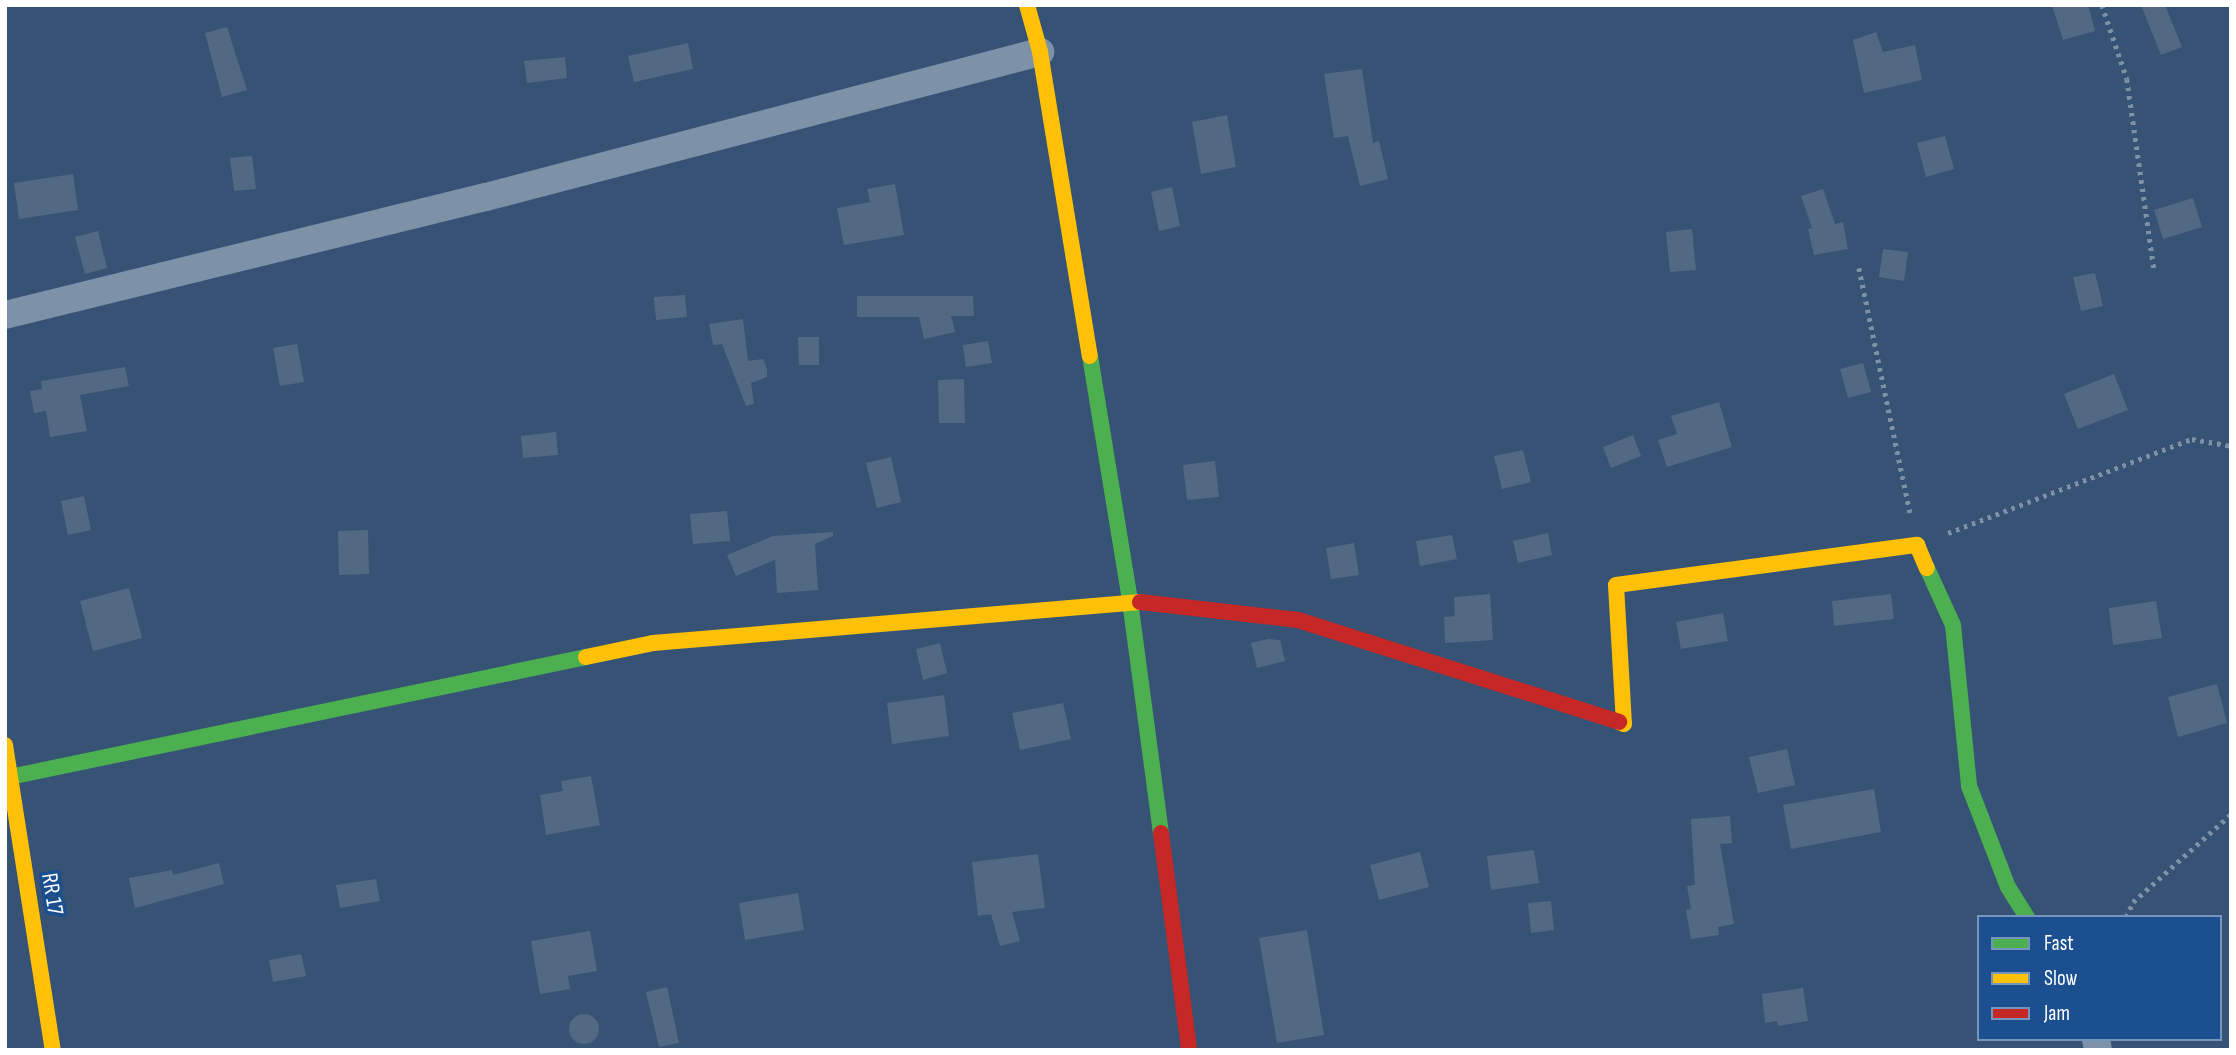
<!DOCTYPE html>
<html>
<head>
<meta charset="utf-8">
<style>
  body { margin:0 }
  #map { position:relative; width:2236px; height:1055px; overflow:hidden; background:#365274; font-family:"Sofia Sans Condensed",sans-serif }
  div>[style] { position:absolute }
  .building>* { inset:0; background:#526984 }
  .round { border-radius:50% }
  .path>* { height:4.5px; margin-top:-2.25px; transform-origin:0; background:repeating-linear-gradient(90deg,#7d92a8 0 3.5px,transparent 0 8.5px) }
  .street>* { height:28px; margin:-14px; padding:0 14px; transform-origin:14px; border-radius:14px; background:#7d92a8 }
  .fast>* { height:16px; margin:-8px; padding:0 8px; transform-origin:8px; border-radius:8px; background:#4caf50 }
  .slow>* { height:16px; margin:-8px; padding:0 8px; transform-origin:8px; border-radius:8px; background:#ffc107 }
  .jam>* { height:16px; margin:-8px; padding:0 8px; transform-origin:8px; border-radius:8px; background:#c62828 }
  span { translate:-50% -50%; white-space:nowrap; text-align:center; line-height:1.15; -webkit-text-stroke:7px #1b4f8f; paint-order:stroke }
  .street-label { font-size:23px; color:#fff }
  .frame { position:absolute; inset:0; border:7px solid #fff; pointer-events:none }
  .legend { position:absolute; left:1977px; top:915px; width:245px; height:126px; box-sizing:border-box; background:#1b4f8f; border:2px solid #7695bc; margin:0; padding:9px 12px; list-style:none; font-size:21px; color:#fff }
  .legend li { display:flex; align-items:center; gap:14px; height:35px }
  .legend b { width:35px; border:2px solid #7695bc }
</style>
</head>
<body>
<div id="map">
  <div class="building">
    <div style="clip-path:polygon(2052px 5px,2088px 5px,2095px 31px,2063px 40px)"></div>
    <div style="clip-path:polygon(2141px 5px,2165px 5px,2182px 47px,2161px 55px)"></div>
    <div style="clip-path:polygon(227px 27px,247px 90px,222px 97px,205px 33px)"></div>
    <div style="clip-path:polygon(1876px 32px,1883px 52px,1915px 45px,1922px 80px,1864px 93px,1853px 40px)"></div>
    <div style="clip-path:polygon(688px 43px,693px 69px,634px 82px,628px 56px)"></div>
    <div style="clip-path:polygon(565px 57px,567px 78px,527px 83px,524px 61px)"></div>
    <div style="clip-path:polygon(1362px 69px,1373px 143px,1379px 141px,1388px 179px,1360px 186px,1348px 136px,1334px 138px,1324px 74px)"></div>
    <div style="clip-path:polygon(1227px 115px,1236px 167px,1201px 174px,1192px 122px)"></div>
    <div style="clip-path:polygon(1945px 136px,1954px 169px,1926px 177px,1917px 143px)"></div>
    <div style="clip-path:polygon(252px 156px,256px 189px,234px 191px,230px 158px)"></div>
    <div style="clip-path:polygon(73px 174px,78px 210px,19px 219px,14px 183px)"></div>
    <div style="clip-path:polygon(895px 184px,904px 235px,844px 245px,837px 208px,870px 202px,867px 189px)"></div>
    <div style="clip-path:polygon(1172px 187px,1180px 226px,1159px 231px,1151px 192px)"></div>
    <div style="clip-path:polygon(1823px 189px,1835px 224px,1843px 222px,1848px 249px,1814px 255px,1808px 229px,1812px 228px,1801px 196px)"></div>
    <div style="clip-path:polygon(2193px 198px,2202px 227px,2163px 239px,2154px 210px)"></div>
    <div style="clip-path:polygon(1692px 229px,1696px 270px,1670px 272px,1666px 232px)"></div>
    <div style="clip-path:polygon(98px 231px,107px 268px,85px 274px,75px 237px)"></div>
    <div style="clip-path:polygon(1883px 249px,1908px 252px,1904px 281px,1879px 277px)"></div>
    <div style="clip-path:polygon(2095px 273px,2103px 306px,2081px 311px,2073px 277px)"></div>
    <div style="clip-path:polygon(685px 295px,687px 317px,656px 320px,654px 297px)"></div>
    <div style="clip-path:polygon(857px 296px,973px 296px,974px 316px,951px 316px,955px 332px,924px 339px,919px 317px,857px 317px)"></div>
    <div style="clip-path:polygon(743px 319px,748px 361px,763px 359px,767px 369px,767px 377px,751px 383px,754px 404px,746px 406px,722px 344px,713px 345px,709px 324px)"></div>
    <div style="clip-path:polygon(798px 337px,819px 337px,819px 365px,799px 365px)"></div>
    <div style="clip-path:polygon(988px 341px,992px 363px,966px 367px,963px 345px)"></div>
    <div style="clip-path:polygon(297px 344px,304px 382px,280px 386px,273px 348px)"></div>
    <div style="clip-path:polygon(1863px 363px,1871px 392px,1848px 398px,1840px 369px)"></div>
    <div style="clip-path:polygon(125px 367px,129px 386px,80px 395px,87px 431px,50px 437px,46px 411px,34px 413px,30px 391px,42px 389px,41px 381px)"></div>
    <div style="clip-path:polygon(2114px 374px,2128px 410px,2078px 429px,2064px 394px)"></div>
    <div style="clip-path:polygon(964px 379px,965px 423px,939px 423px,938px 380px)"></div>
    <div style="clip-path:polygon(1719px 402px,1732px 447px,1667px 467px,1658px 440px,1677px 434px,1671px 416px)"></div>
    <div style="clip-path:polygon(556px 432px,558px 455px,523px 458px,521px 436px)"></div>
    <div style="clip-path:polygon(1633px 435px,1641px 456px,1611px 468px,1603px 447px)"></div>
    <div style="clip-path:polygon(1523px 450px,1531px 482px,1502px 489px,1494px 456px)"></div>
    <div style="clip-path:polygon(891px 457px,901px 502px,877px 508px,866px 463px)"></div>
    <div style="clip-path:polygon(1215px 461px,1219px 497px,1187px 500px,1183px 465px)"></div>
    <div style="clip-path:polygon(84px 496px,91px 530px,68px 535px,61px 501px)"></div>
    <div style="clip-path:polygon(727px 511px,730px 541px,693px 544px,690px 514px)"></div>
    <div style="clip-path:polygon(368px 530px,369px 574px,339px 575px,338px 531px)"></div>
    <div style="clip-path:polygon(833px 532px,833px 536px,815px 544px,818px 590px,777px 593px,775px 560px,736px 576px,727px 555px,773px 536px)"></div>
    <div style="clip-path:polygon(1548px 533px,1552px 555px,1518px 563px,1513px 541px)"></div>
    <div style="clip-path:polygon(1452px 535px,1457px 559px,1420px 566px,1416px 541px)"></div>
    <div style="clip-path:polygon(1354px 543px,1359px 575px,1331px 579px,1326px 548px)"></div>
    <div style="clip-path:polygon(129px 588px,142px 638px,93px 651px,80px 601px)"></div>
    <div style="clip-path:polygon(1490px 594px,1493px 640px,1445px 643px,1444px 617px,1455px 616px,1454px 597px)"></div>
    <div style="clip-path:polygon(1891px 594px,1894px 619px,1834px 626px,1832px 601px)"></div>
    <div style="clip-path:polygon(2156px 601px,2162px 638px,2113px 645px,2109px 608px)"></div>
    <div style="clip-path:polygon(1723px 613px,1728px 641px,1681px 649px,1676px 622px)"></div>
    <div style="clip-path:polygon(1268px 639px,1280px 640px,1285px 661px,1257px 668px,1251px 643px)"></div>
    <div style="clip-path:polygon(940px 643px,947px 673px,923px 680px,916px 649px)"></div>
    <div style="clip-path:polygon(2217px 684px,2227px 723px,2178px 737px,2168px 697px)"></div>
    <div style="clip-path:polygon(944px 695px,949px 736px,892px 744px,887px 703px)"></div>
    <div style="clip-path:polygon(1063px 703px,1071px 739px,1020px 750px,1012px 713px)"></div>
    <div style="clip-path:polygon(1787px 749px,1795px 785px,1758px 793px,1749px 757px)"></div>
    <div style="clip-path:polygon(591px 776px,600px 825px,546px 835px,540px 795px,563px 791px,561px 781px)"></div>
    <div style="clip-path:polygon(1874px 789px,1881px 832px,1791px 849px,1783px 805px)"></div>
    <div style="clip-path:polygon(1730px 816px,1732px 843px,1720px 844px,1734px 924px,1718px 927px,1719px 935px,1691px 939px,1686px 910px,1691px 909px,1687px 886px,1695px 885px,1691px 819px)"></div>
    <div style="clip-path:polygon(1534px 850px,1539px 883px,1491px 890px,1487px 856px)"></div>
    <div style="clip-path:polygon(1420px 852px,1429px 887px,1379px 900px,1370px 865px)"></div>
    <div style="clip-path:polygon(1038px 854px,1045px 908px,1012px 912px,1020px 941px,1000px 946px,991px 914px,978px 916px,972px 862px)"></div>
    <div style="clip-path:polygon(219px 863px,224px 884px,135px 908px,129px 878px,172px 870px,173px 875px)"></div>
    <div style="clip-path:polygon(376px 879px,380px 901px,340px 908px,336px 885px)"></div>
    <div style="clip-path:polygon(798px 893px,804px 930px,745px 940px,739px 903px)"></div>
    <div style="clip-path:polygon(1551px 901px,1554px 930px,1531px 933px,1528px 903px)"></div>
    <div style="clip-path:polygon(1307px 930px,1324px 1035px,1277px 1043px,1259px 938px)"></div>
    <div style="clip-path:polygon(590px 931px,597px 971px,568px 976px,570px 989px,540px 994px,531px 941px)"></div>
    <div style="clip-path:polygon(301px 954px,306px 976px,273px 982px,269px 960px)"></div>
    <div style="clip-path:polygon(667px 987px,679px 1043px,659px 1047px,646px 992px)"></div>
    <div style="clip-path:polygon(1803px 988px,1808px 1021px,1778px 1026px,1777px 1021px,1765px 1023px,1762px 994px)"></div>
    <div class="round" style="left:569px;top:1014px;width:30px;height:30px"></div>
  </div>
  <div class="path">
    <div style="left:2102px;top:5px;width:78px;rotate:71.3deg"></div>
    <div style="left:2127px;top:79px;width:192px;rotate:81.9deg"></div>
    <div style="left:1859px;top:268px;width:250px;rotate:78.2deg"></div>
    <div style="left:1948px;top:533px;width:261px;rotate:-21.1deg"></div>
    <div style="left:2192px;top:439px;width:40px;rotate:10deg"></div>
    <div style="left:2126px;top:917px;width:17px;rotate:-65deg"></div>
    <div style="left:2133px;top:902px;width:132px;rotate:-41.9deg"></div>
  </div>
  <div class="street">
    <div style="left:5px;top:315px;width:495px;rotate:-13.8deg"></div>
    <div style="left:486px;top:197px;width:573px;rotate:-14.67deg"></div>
    <div style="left:2096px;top:1039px;width:11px;rotate:80deg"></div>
  </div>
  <div class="fast">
    <div style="left:1090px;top:356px;width:248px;rotate:80.7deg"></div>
    <div style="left:1130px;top:601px;width:234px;rotate:82.4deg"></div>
    <div style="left:1927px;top:568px;width:63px;rotate:65.5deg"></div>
    <div style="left:1953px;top:625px;width:162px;rotate:84.3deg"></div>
    <div style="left:1969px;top:786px;width:108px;rotate:68.9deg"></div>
    <div style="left:2008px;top:887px;width:36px;rotate:58deg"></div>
    <div style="left:5px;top:778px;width:593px;rotate:-11.76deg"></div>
  </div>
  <div class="slow">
    <div style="left:1027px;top:5px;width:49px;rotate:74.5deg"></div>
    <div style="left:1040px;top:52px;width:308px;rotate:80.7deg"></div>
    <div style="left:586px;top:657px;width:68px;rotate:-11.8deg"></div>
    <div style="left:653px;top:643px;width:489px;rotate:-4.8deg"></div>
    <div style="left:1619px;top:722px;width:5px;rotate:22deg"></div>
    <div style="left:1624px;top:724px;width:139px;rotate:-93.3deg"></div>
    <div style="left:1616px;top:585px;width:304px;rotate:-7.6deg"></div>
    <div style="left:1917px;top:545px;width:25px;rotate:67deg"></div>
    <div style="left:5px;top:745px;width:309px;rotate:81.1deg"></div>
  </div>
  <div class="jam">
    <div style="left:1140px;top:602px;width:159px;rotate:6.5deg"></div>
    <div style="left:1298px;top:620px;width:337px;rotate:17.6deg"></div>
    <div style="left:1161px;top:833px;width:219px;rotate:82.6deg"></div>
  </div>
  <div class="street-label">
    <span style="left:52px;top:894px;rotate:81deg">RR 17</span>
  </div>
  <div class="frame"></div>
  <ul class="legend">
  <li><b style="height:9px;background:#4caf50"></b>Fast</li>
  <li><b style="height:9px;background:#ffc107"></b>Slow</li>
  <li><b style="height:9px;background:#c62828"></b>Jam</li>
  </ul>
</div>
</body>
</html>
